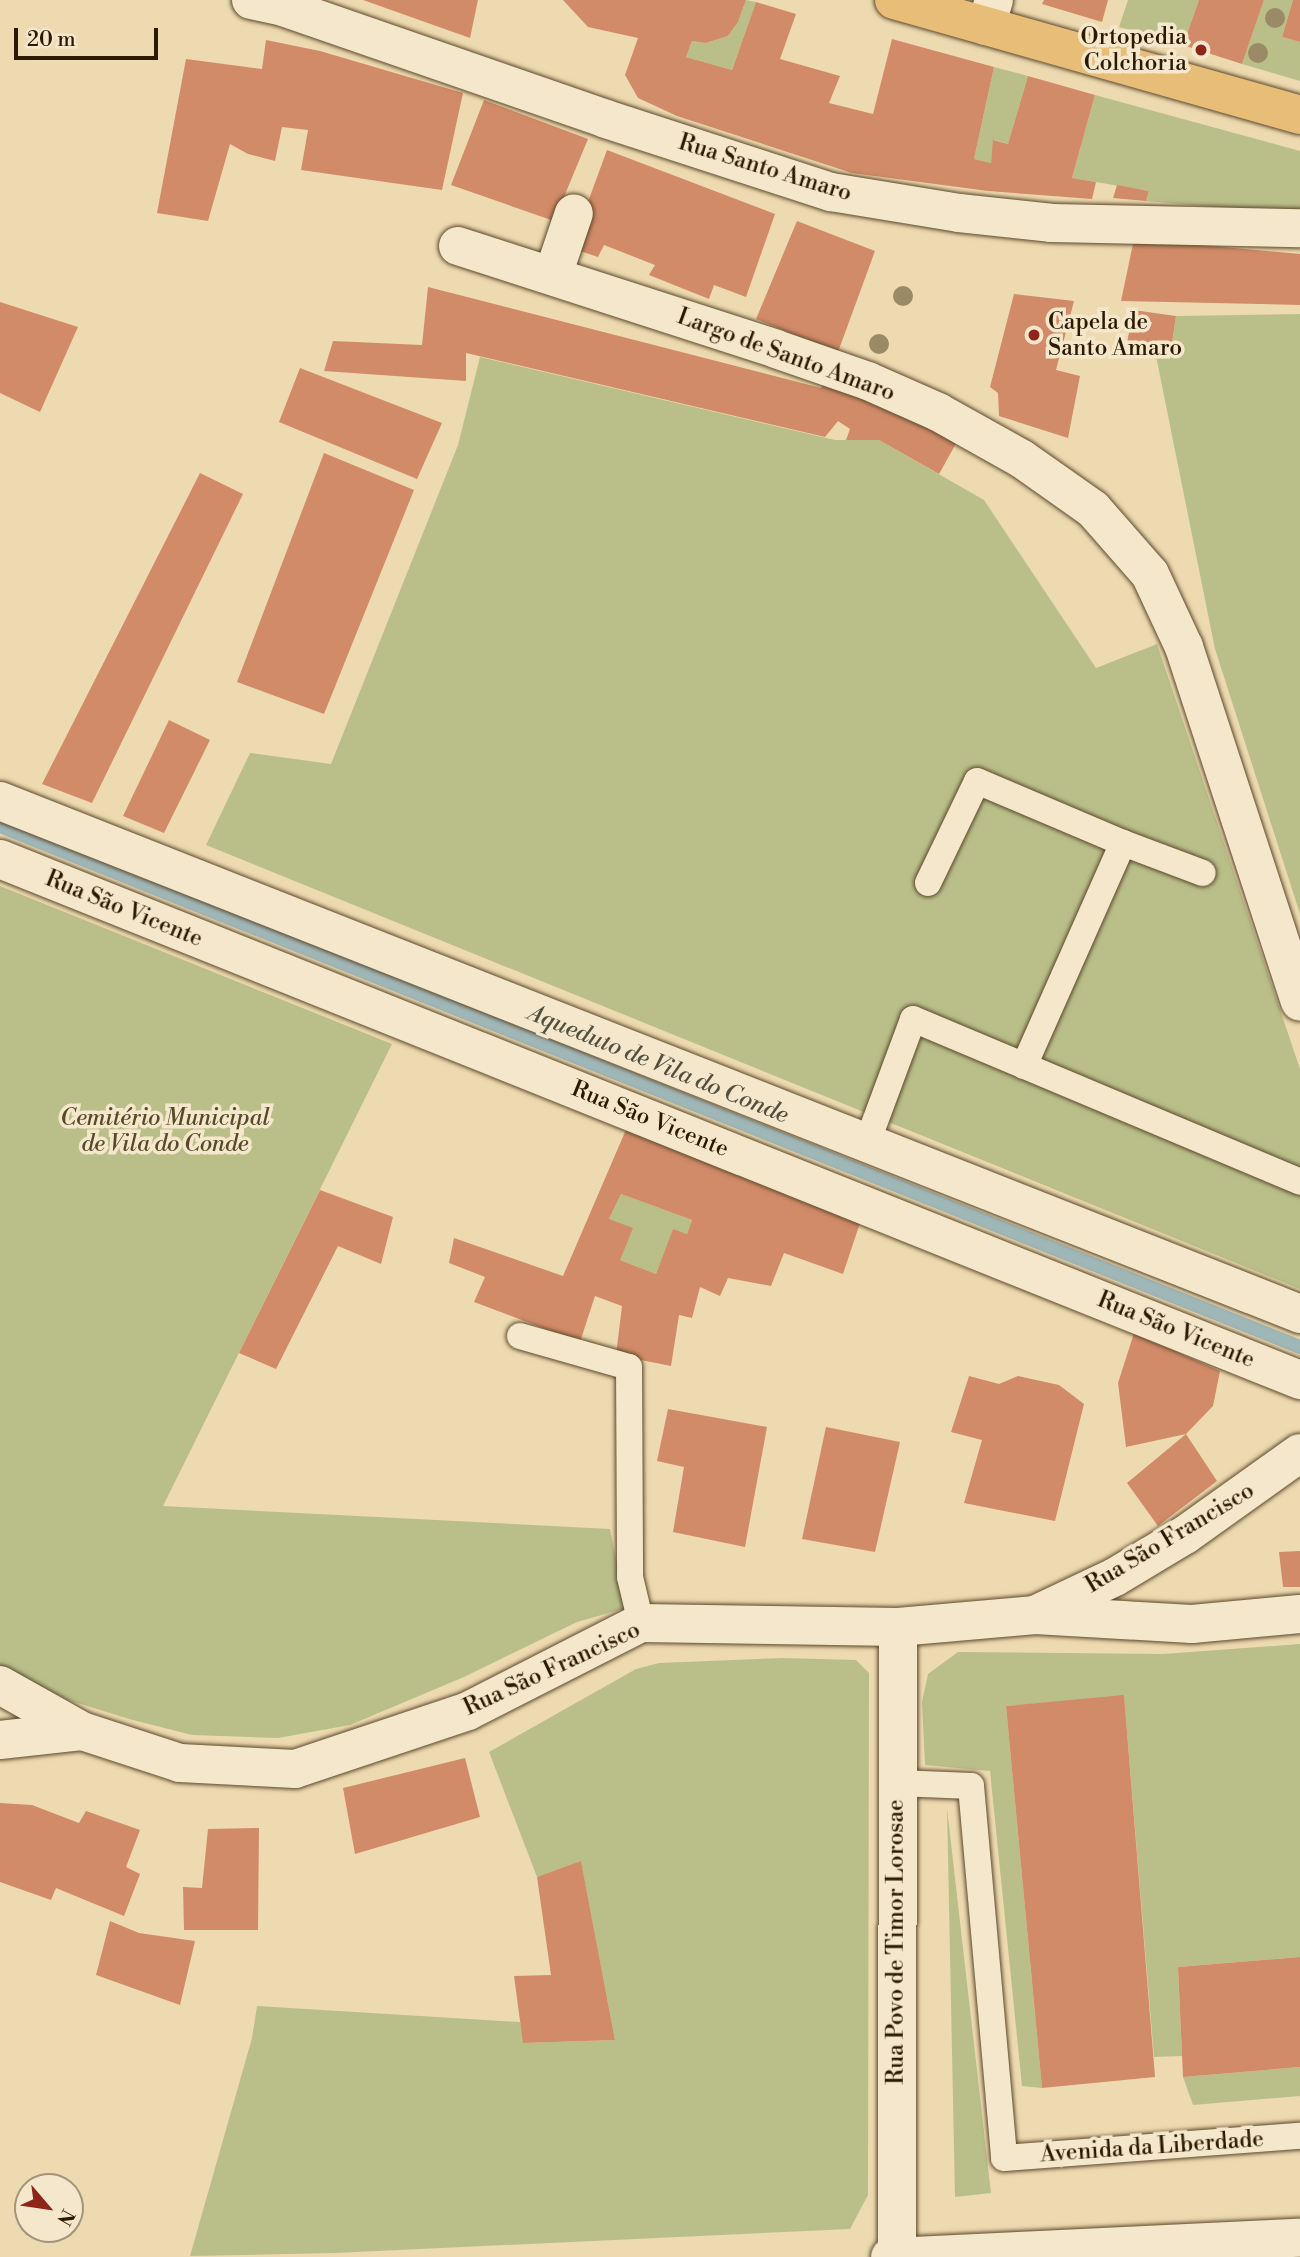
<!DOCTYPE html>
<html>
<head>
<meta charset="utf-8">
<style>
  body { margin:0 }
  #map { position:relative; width:1300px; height:2257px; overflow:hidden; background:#eedab0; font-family:"Libre Bodoni",serif }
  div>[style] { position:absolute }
  .green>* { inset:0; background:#babf8a }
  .stream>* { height:14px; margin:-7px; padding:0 7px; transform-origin:7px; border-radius:7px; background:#a0b7b8 }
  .building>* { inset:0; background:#d28b68 }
  .roads { filter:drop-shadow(0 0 2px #5c492c) drop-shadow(0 0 2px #5c492c) }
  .service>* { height:26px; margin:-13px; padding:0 13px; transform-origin:13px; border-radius:13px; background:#f4e7cc }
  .pedestrian>* { height:38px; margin:-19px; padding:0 19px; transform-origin:19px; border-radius:19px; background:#f4e7cc }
  .minor>* { height:38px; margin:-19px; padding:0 19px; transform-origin:19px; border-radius:19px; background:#f4e7cc }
  .tertiary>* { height:38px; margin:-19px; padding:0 19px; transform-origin:19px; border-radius:19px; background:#f4e7cc }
  .primary>* { height:38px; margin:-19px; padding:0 19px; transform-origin:19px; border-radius:19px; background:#e7bd78 }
  .trees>* { width:20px; height:20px; margin:-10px; border-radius:50%; background:#9a8b66 }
  .dots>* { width:19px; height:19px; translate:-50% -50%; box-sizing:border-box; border:4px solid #f4e7cc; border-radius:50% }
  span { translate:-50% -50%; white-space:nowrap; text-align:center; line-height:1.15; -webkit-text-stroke:7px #f4e7cc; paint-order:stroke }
  .poi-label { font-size:23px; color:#2b1900 }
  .right { translate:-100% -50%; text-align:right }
  .left { translate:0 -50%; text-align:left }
  .street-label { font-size:23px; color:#2b1900 }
  .park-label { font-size:23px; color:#564b29; font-style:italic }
  .water-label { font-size:24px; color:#545040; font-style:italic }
  .north { position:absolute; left:14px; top:2173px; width:70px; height:70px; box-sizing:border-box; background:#f4e7cc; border:2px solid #a4957a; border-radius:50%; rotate:119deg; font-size:19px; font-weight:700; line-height:28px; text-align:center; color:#2b1900 }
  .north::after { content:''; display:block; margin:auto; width:24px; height:32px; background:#8f2418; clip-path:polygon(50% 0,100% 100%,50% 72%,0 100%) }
  .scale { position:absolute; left:14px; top:28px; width:144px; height:32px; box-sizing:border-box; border:4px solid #2b1900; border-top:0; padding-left:9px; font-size:21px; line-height:24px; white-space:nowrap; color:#2b1900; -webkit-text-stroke:5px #f4e7cc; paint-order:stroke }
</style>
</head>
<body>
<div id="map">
  <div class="green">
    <div style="clip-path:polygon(746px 0,756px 2px,732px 70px,686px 57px,692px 41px,706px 43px,728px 36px,738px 22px)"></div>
    <div style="clip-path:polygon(1128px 0,1199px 0,1183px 45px,1119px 27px)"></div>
    <div style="clip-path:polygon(1264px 0,1293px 0,1282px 37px,1300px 42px,1300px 81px,1242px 64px)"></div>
    <div style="clip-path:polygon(994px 67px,1028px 76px,1008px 144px,994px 140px,991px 163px,974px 159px)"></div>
    <div style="clip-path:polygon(1095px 95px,1300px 151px,1300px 214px,1146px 201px,1149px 191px,1072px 178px)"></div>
    <div style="clip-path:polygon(1300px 314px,1300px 914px,1215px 649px,1156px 356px,1170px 356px,1176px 316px)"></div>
    <div style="clip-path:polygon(480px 357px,835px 440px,879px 440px,984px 500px,1096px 668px,1157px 644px,1300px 1069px,1300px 1289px,206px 845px,250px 753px,331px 764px,458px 445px)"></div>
    <div style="clip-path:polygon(0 886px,392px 1044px,163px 1506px,610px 1529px,626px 1608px,577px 1622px,464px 1677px,350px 1725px,278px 1738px,192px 1735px,129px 1719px,68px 1700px,0 1665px)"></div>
    <div style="clip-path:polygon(621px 1194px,692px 1220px,687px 1234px,673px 1230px,656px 1274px,620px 1260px,609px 1219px)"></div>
    <div style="clip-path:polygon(1300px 1644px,1300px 1957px,1178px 1967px,1182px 2056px,1154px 2057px,1124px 1696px,1006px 1706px,1042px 2088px,1022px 2086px,990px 1771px,925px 1765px,922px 1702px,928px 1674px,958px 1652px,1163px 1654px)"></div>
    <div style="clip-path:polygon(783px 1658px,856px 1660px,869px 1673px,868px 2195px,850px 2229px,335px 2253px,190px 2256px,252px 2038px,257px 2006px,520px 2022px,524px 2043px,615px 2040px,581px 1862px,537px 1877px,489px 1752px,636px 1669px,659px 1663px)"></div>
    <div style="clip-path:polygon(947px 1808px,991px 2193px,955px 2197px)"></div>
    <div style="clip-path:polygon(1300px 2067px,1300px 2096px,1193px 2105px,1183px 2077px)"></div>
  </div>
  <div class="stream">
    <div style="left:0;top:826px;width:1401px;rotate:21.84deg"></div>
  </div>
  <div class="building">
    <div style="clip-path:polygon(363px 0,478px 0,470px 38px)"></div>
    <div style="clip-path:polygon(563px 0,746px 0,738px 22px,728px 36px,706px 43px,692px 41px,686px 57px,732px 70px,756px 2px,796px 14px,780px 59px,840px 76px,829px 103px,873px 114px,892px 39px,994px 67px,974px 159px,991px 163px,993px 140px,1008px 144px,1028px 76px,1095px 95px,1072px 178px,1096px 182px,1092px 199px,988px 191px,852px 173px,677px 116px,638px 98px,625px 75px,638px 38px,588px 27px)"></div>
    <div style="clip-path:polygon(1044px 0,1108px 0,1102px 22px,1042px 4px)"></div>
    <div style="clip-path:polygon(1199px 0,1264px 0,1242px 64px,1183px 45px)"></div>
    <div style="clip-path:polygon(1293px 0,1300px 0,1300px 42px,1282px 37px)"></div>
    <div style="clip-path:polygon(266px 40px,320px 51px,463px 93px,442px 190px,301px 170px,308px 130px,282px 127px,275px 161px,248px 154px,230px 144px,208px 221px,157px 213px,186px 59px,262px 69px)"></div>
    <div style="clip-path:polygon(484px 100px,588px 139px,554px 221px,451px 185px)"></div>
    <div style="clip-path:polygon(607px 150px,775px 214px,746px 297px,714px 285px,709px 299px,649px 275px,655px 265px,604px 245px,598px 257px,571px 248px)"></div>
    <div style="clip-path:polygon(1117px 185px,1149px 191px,1146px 201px,1113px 198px)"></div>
    <div style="clip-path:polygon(797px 221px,875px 251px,838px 352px,756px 319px)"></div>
    <div style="clip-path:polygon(1134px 239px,1300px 254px,1300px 305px,1121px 301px)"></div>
    <div style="clip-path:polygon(428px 287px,821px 388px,825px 377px,958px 440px,939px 474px,879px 440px,846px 440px,850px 429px,838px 421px,825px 437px,466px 353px,466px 381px,324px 371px,333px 341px,422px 345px)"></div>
    <div style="clip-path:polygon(1014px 294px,1074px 301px,1056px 370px,1080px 376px,1068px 438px,999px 416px,998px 393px,990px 387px)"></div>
    <div style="clip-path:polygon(0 302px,78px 327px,40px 412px,0 393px)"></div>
    <div style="clip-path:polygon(1133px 310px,1176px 316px,1170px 356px,1156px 356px,1126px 349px)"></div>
    <div style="clip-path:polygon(300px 368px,442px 423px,417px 479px,279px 422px)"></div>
    <div style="clip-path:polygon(324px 453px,414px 490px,324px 714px,237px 682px)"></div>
    <div style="clip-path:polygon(200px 473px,243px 494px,92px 803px,42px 784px)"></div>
    <div style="clip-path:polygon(169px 720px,210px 740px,164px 833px,123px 816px)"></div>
    <div style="clip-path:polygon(evenodd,628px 1125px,860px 1223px,843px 1274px,784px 1253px,771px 1286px,728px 1278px,720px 1296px,700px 1287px,692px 1318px,679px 1315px,671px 1366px,616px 1355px,622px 1306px,595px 1296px,580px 1342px,474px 1302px,485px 1277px,449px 1263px,454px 1238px,563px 1276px,628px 1125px,621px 1194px,692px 1220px,687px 1234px,673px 1229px,656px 1274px,620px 1260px,633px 1228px,609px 1219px,621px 1194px)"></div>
    <div style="clip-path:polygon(320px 1190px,393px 1217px,381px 1264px,338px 1246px,276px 1369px,239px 1353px)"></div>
    <div style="clip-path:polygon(1134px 1333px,1220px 1371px,1213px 1406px,1186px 1434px,1217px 1481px,1158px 1526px,1127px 1483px,1186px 1434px,1126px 1447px,1118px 1383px)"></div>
    <div style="clip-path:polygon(969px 1376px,999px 1384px,1018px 1376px,1059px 1385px,1084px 1404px,1055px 1521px,964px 1503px,982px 1440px,951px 1432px)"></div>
    <div style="clip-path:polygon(668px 1409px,767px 1427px,745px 1547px,673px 1532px,684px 1467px,657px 1461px)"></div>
    <div style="clip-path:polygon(826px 1427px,900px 1442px,875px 1552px,802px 1539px)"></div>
    <div style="clip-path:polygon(1300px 1551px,1300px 1587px,1283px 1587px,1279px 1552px)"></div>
    <div style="clip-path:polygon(1124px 1695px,1155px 2077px,1042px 2088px,1006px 1706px)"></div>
    <div style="clip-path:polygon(465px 1758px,480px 1817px,355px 1854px,343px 1788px)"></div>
    <div style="clip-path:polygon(0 1803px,32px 1805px,79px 1823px,86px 1811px,140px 1830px,126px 1867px,140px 1874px,124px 1916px,56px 1888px,51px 1900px,0 1882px)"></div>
    <div style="clip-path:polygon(259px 1828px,258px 1930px,184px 1930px,183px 1887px,202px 1888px,208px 1829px)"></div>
    <div style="clip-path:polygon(581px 1861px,615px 2040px,523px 2043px,514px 1976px,551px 1975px,537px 1877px)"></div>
    <div style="clip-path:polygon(110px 1921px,139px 1933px,195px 1941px,180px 2005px,96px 1975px)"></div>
    <div style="clip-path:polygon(1300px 1957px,1300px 2067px,1183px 2077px,1178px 1967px)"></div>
  </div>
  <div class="roads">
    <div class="service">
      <div style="left:928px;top:883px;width:113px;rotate:-64.3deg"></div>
      <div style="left:977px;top:781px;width:159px;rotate:23deg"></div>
      <div style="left:1024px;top:1066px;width:244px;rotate:-66.1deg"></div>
      <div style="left:1123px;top:843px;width:85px;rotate:20.6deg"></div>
      <div style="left:867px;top:1143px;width:132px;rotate:-69.6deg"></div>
      <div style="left:913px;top:1019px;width:420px;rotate:22.8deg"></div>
      <div style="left:520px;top:1336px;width:113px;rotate:15.9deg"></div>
      <div style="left:629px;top:1367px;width:210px;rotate:89.7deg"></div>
      <div style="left:630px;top:1577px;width:47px;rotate:76.6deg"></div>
      <div style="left:897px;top:1783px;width:74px;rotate:2.3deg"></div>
      <div style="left:971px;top:1786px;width:373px;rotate:84.9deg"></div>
      <div style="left:1004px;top:2158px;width:297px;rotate:-4.3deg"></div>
    </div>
    <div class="pedestrian">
      <div style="left:553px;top:275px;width:65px;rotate:-71.3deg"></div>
    </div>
    <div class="minor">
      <div style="left:251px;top:0;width:33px;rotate:12deg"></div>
      <div style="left:283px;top:7px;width:342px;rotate:19.1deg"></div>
      <div style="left:606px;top:119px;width:237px;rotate:18deg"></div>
      <div style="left:831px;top:192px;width:130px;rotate:9.3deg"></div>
      <div style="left:959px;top:213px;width:94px;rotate:6.1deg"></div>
      <div style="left:1052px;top:223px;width:248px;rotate:1.2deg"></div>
      <div style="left:458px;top:246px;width:334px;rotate:17.9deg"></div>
      <div style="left:776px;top:349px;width:97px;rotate:19.2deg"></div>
      <div style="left:868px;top:381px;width:77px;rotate:23.9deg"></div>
      <div style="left:938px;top:412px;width:96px;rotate:29.2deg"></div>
      <div style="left:1022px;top:459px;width:87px;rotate:35.2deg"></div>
      <div style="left:1093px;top:509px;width:86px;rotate:48.8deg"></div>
      <div style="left:1150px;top:574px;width:81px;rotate:65deg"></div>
      <div style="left:1184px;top:647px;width:373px;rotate:71.9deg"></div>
      <div style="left:0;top:801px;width:1398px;rotate:21.53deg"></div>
      <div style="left:0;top:859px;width:1401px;rotate:21.84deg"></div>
      <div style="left:1037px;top:1614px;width:86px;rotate:-25.4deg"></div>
      <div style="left:1115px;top:1577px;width:82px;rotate:-31deg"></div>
      <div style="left:1185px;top:1535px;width:141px;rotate:-35.5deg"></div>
      <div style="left:0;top:1685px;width:94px;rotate:29.3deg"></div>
      <div style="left:82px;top:1731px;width:103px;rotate:18.1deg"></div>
      <div style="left:180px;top:1763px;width:115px;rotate:3deg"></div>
      <div style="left:295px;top:1769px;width:182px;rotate:-18.5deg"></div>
      <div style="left:468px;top:1711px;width:194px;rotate:-27deg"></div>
      <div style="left:641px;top:1623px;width:257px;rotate:0.9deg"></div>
      <div style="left:898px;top:1627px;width:138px;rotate:-5deg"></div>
      <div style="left:1035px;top:1615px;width:157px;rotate:3.3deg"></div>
      <div style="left:1192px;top:1624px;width:108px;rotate:-5.3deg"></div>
      <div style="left:0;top:1740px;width:82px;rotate:-6.3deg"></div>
      <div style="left:897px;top:2257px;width:630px;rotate:-89.91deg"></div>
    </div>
    <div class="tertiary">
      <div style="left:986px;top:26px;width:27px;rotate:-73deg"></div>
      <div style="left:890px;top:2257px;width:410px;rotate:-2.7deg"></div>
    </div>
    <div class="primary">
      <div style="left:894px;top:0;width:422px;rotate:15.8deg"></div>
    </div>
  </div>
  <div class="trees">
    <div style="left:1275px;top:18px"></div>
    <div style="left:1258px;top:53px"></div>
    <div style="left:903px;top:296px"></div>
    <div style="left:879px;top:344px"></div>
  </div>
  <div class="dots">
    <div style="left:1201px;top:50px;background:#8f2418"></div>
    <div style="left:1034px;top:335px;background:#8f2418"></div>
  </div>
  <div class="poi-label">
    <span class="right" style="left:1187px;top:50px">Ortopedia<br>Colchoria</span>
    <span class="left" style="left:1048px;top:335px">Capela de<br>Santo Amaro</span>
  </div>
  <div class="street-label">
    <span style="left:765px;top:168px;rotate:17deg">Rua Santo Amaro</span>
    <span style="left:786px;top:355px;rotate:20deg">Largo de Santo Amaro</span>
    <span style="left:124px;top:909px;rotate:22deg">Rua São Vicente</span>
    <span style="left:650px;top:1119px;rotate:22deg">Rua São Vicente</span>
    <span style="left:1176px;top:1330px;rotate:22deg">Rua São Vicente</span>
    <span style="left:1170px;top:1538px;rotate:-31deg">Rua São Francisco</span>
    <span style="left:552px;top:1669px;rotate:-25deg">Rua São Francisco</span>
    <span style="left:896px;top:1942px;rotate:-90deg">Rua Povo de Timor Lorosae</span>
    <span style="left:1152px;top:2147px;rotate:-4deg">Avenida da Liberdade</span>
  </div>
  <div class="park-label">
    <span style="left:165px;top:1131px">Cemitério Municipal<br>de Vila do Conde</span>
  </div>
  <div class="water-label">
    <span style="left:658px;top:1065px;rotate:22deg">Aqueduto de Vila do Conde</span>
  </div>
  <div class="north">N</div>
  <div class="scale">20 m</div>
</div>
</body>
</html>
